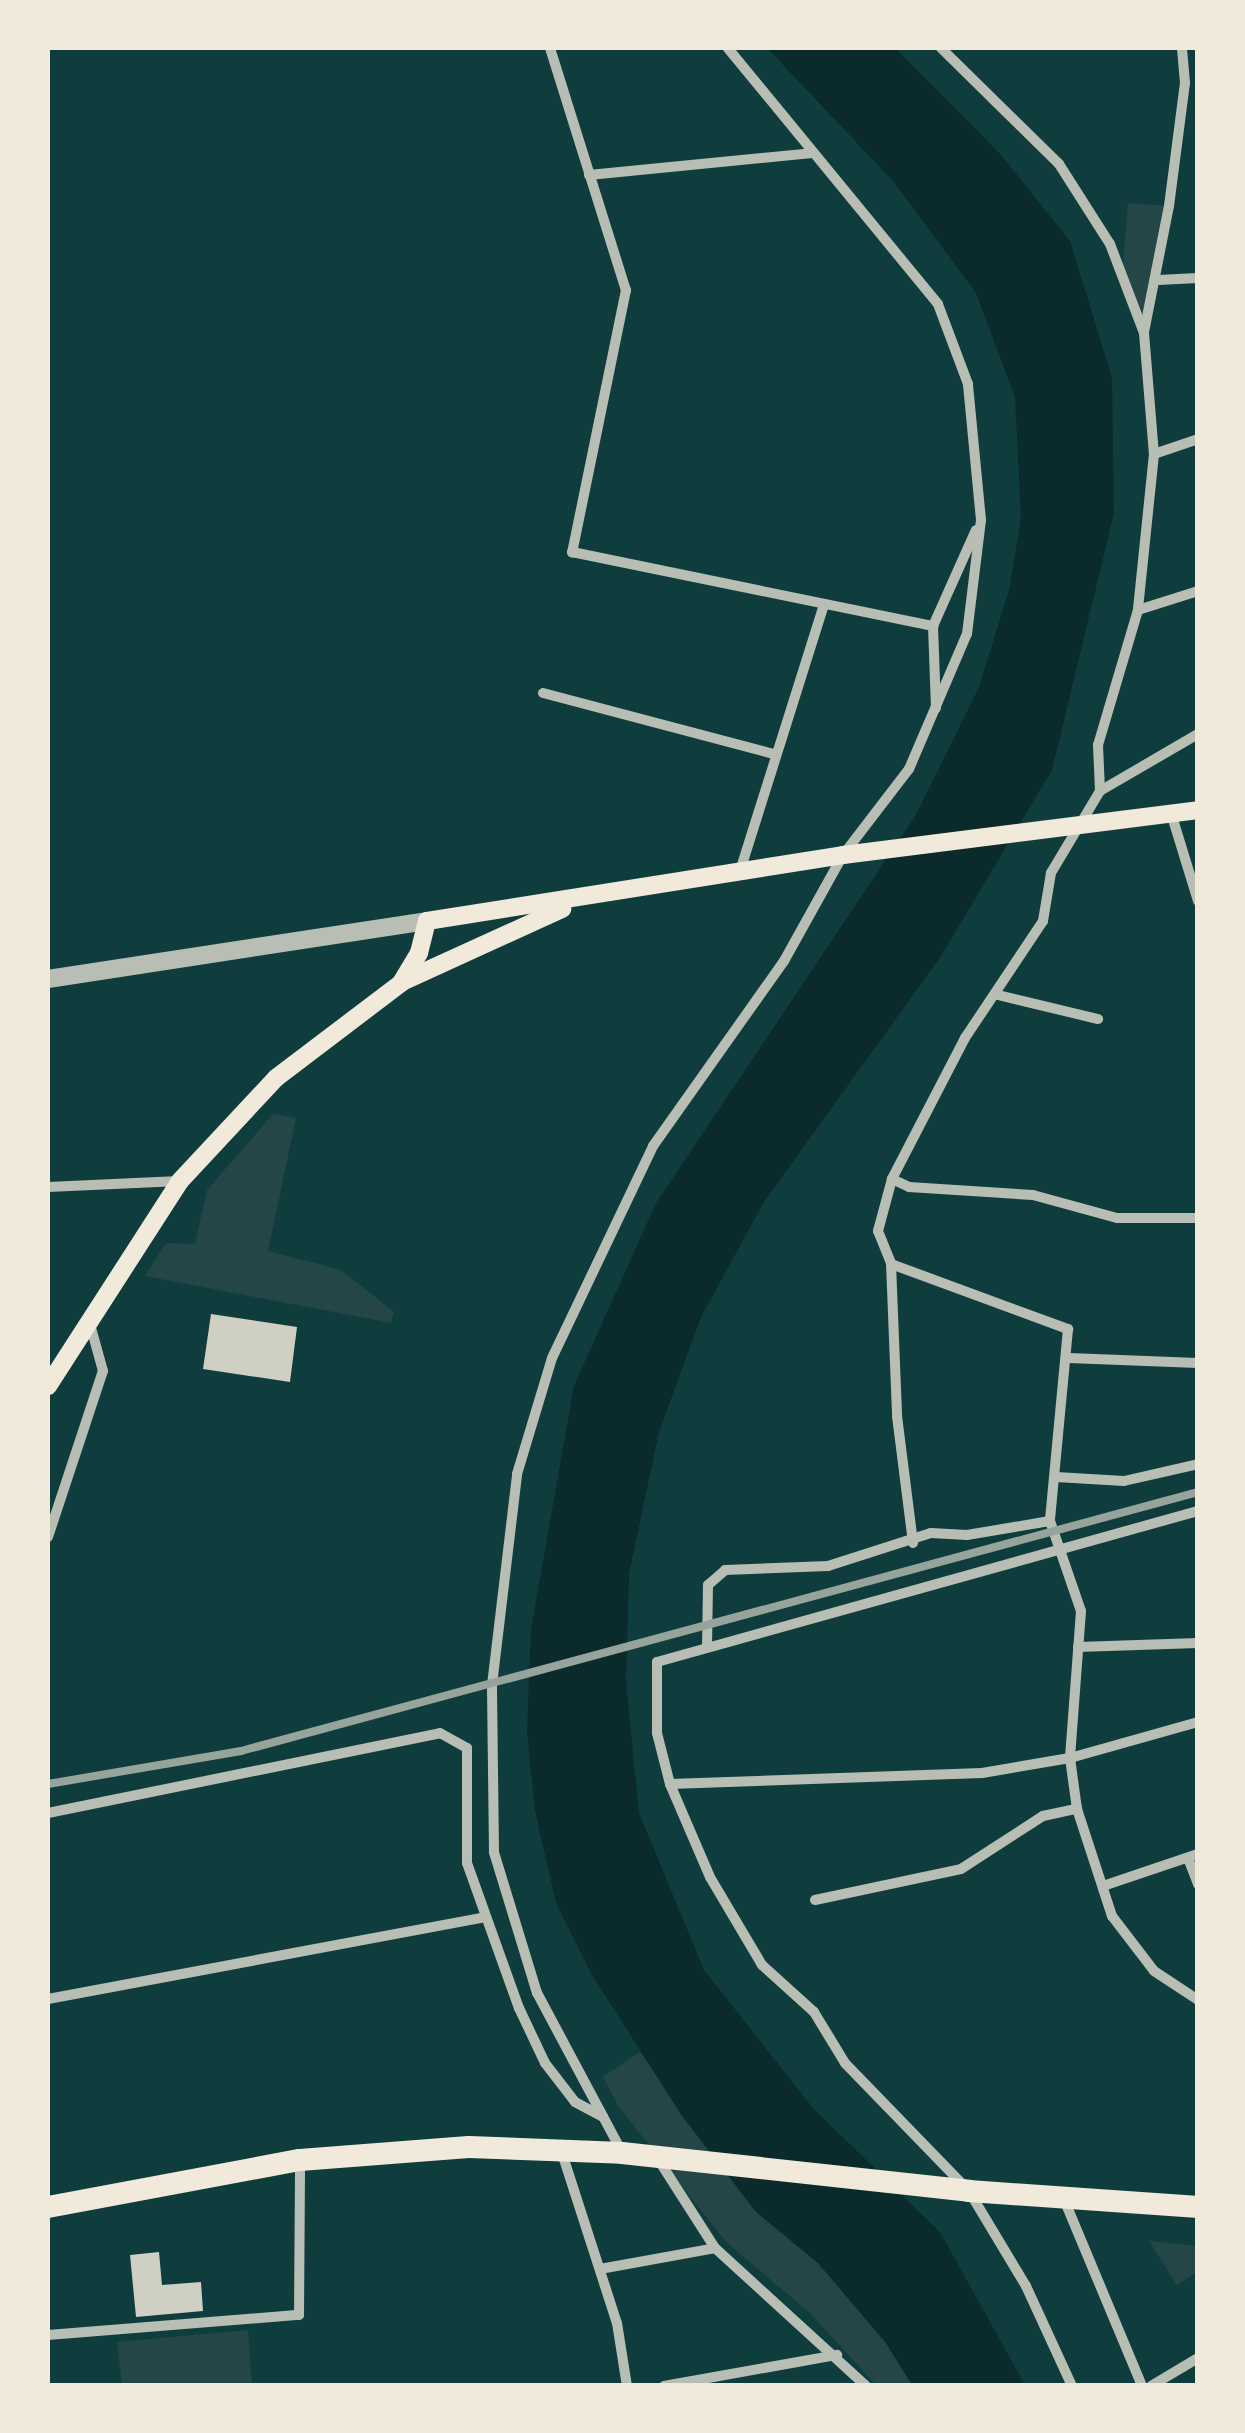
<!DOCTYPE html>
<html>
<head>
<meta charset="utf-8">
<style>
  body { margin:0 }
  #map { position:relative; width:1245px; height:2433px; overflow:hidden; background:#0f3d3e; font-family:Cabin,sans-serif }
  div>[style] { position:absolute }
  .green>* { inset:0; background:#244646 }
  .water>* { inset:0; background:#0a2a2b }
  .building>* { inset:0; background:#cfcfc3 }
  .minor>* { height:10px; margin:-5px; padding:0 5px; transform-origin:5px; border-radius:5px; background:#b8beb3 }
  .tertiary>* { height:18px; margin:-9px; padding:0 9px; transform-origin:9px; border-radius:9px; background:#b8beb3 }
  .secondary>* { height:18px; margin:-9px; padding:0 9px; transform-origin:9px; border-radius:9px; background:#f1e9da }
  .trunk>* { height:22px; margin:-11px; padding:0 11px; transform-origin:11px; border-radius:11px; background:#f1e9da }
  .rail>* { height:8px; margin:-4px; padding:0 4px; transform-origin:4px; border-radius:4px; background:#97a49c }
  span { translate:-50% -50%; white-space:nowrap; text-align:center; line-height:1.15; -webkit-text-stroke:8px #f1e9da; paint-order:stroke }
  .frame { position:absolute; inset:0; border:50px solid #f1e9da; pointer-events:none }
</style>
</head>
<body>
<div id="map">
  <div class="green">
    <div style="clip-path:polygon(1128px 203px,1169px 206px,1144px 333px,1122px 275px)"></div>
    <div style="clip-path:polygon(273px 1114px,296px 1118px,268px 1251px,341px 1270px,394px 1312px,391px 1323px,145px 1276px,166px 1243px,195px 1244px,207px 1190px)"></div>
    <div style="clip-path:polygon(640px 2052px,756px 2211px,818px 2263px,886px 2343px,912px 2385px,876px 2385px,809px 2312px,727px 2243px,619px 2107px,603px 2077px)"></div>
    <div style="clip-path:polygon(1149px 2241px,1197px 2246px,1197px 2272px,1177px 2285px)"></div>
    <div style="clip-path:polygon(248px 2330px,252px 2385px,122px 2385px,117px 2342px)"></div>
  </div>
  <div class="water">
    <div style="clip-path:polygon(767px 48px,895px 48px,1002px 156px,1070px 241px,1112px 378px,1114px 513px,1052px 770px,941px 956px,764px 1202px,701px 1317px,659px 1432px,629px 1574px,626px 1681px,639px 1813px,704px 1970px,813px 2108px,940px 2232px,1025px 2385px,912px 2385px,886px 2343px,818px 2263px,756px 2212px,682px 2116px,592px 1975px,556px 1903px,535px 1811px,527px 1731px,531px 1629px,574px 1386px,656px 1203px,916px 815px,979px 687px,1009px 590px,1021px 519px,1015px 397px,976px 293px,893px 181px)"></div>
  </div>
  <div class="building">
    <div style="clip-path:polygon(211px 1314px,297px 1327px,290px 1382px,203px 1369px)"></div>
    <div style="clip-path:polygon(159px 2252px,162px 2285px,201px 2282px,203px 2311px,136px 2317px,130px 2255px)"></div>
  </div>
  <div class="minor">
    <div style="left:550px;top:48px;width:254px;rotate:72.6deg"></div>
    <div style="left:626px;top:290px;width:268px;rotate:101.6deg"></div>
    <div style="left:572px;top:552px;width:369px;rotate:11.6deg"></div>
    <div style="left:941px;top:48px;width:165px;rotate:44.5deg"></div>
    <div style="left:1059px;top:164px;width:95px;rotate:57.5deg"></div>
    <div style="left:1110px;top:244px;width:95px;rotate:69.1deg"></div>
    <div style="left:1144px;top:333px;width:121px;rotate:85.3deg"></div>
    <div style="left:1154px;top:454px;width:157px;rotate:95.9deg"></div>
    <div style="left:1138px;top:610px;width:141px;rotate:106.5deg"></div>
    <div style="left:1098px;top:745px;width:46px;rotate:87.5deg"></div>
    <div style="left:1100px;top:791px;width:96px;rotate:120.9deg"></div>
    <div style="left:1051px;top:873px;width:49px;rotate:99.5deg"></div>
    <div style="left:1043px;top:921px;width:141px;rotate:123.7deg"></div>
    <div style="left:965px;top:1038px;width:159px;rotate:117.4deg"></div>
    <div style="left:892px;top:1179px;width:54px;rotate:105.1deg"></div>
    <div style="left:878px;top:1231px;width:35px;rotate:68deg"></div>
    <div style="left:891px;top:1264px;width:189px;rotate:20.2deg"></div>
    <div style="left:1068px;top:1329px;width:193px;rotate:95.4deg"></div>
    <div style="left:1050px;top:1521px;width:95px;rotate:71deg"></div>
    <div style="left:1081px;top:1611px;width:147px;rotate:94.3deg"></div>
    <div style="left:1070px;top:1758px;width:51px;rotate:82.2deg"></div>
    <div style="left:1077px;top:1809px;width:113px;rotate:71.9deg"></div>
    <div style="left:1112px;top:1916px;width:69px;rotate:52.6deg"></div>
    <div style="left:1154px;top:1971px;width:53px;rotate:33.4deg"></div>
    <div style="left:589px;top:175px;width:224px;rotate:-5.6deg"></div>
    <div style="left:1158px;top:280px;width:40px;rotate:-2.9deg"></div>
    <div style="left:1144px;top:332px;width:128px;rotate:-78.8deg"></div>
    <div style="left:1169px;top:206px;width:124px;rotate:-82.6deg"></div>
    <div style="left:1185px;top:83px;width:35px;rotate:-95deg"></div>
    <div style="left:1154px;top:454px;width:46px;rotate:-18.8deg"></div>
    <div style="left:1138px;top:610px;width:63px;rotate:-17.6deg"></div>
    <div style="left:543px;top:693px;width:239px;rotate:14.8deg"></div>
    <div style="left:936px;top:708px;width:82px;rotate:-92.1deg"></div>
    <div style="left:933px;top:626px;width:105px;rotate:-65.9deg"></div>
    <div style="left:1100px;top:791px;width:113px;rotate:-30.2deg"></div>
    <div style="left:1171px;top:813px;width:92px;rotate:72.9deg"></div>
    <div style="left:740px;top:871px;width:276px;rotate:-72.5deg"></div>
    <div style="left:998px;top:995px;width:103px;rotate:13.5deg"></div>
    <div style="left:892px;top:1179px;width:19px;rotate:25deg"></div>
    <div style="left:909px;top:1187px;width:124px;rotate:3.7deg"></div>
    <div style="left:1033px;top:1195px;width:87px;rotate:15.3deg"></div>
    <div style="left:1117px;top:1218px;width:81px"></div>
    <div style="left:48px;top:1187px;width:132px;rotate:-2.6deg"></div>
    <div style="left:891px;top:1264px;width:152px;rotate:87.7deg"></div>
    <div style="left:897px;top:1416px;width:128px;rotate:82.8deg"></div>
    <div style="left:1069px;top:1358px;width:129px;rotate:2.2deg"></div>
    <div style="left:1056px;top:1477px;width:68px;rotate:3.4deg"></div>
    <div style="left:1124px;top:1481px;width:76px;rotate:-12.9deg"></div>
    <div style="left:48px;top:1537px;width:175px;rotate:-71.7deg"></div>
    <div style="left:103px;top:1371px;width:49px;rotate:-105.5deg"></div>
    <div style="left:1078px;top:1647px;width:120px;rotate:-1.9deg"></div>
    <div style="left:707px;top:1648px;width:63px;rotate:-89.1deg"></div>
    <div style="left:708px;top:1585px;width:23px;rotate:-41deg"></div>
    <div style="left:725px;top:1570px;width:103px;rotate:-2.2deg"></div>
    <div style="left:828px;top:1566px;width:108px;rotate:-17.8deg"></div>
    <div style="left:931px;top:1533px;width:36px;rotate:3deg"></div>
    <div style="left:967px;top:1535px;width:84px;rotate:-9.6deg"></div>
    <div style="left:670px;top:1784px;width:312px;rotate:-2deg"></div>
    <div style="left:982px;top:1773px;width:89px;rotate:-9.7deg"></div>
    <div style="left:1070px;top:1758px;width:133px;rotate:-15.7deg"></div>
    <div style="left:48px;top:1813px;width:400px;rotate:-11.5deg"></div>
    <div style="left:440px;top:1733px;width:31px;rotate:29deg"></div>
    <div style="left:467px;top:1748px;width:115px;rotate:90deg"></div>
    <div style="left:467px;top:1863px;width:154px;rotate:70.3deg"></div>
    <div style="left:519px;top:2008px;width:61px;rotate:64.7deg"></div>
    <div style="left:545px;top:2063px;width:49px;rotate:52.4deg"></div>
    <div style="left:575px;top:2102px;width:32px;rotate:28deg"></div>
    <div style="left:1188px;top:1858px;width:28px;rotate:69deg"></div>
    <div style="left:1103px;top:1886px;width:100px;rotate:-18.6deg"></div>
    <div style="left:815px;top:1900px;width:149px;rotate:-12deg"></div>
    <div style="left:961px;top:1869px;width:98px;rotate:-32.9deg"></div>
    <div style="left:1043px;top:1816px;width:35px;rotate:-12deg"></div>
    <div style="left:48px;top:1999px;width:441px;rotate:-10.6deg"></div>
    <div style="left:561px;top:2150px;width:182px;rotate:72.1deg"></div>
    <div style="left:617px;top:2323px;width:64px;rotate:81deg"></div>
    <div style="left:622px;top:2152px;width:180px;rotate:-118.1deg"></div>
    <div style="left:537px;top:1993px;width:147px;rotate:-107deg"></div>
    <div style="left:494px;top:1852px;width:167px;rotate:-90.7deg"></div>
    <div style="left:492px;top:1685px;width:212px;rotate:-83.2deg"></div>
    <div style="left:517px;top:1474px;width:121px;rotate:-73.2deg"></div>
    <div style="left:552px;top:1358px;width:235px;rotate:-64.5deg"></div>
    <div style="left:653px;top:1146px;width:227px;rotate:-54.7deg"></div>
    <div style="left:784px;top:961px;width:121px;rotate:-60.9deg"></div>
    <div style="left:843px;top:855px;width:108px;rotate:-52.5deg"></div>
    <div style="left:909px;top:769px;width:147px;rotate:-66.8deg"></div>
    <div style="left:967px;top:634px;width:115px;rotate:-83deg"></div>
    <div style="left:981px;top:520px;width:137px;rotate:-95.5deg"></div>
    <div style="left:968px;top:384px;width:85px;rotate:-110.6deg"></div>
    <div style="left:938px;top:304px;width:331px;rotate:-129.4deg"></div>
    <div style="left:658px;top:2159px;width:106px;rotate:57.4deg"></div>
    <div style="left:715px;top:2248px;width:205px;rotate:42.4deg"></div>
    <div style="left:1063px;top:2197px;width:205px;rotate:67.3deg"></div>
    <div style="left:600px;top:2269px;width:117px;rotate:-10.3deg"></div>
    <div style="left:48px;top:2335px;width:252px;rotate:-4.6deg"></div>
    <div style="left:299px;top:2315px;width:154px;rotate:-89.6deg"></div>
    <div style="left:664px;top:2386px;width:176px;rotate:-10.2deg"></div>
    <div style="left:1072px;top:2386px;width:110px;rotate:-114.7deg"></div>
    <div style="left:1026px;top:2286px;width:111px;rotate:-121deg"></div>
    <div style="left:969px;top:2191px;width:178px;rotate:-134.1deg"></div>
    <div style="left:845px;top:2063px;width:60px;rotate:-121.3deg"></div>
    <div style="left:814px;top:2012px;width:70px;rotate:-137.9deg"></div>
    <div style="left:762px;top:1965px;width:102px;rotate:-120.6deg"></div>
    <div style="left:710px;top:1877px;width:101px;rotate:-113.3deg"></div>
    <div style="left:670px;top:1784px;width:53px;rotate:-104.3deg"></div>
    <div style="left:657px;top:1733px;width:71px;rotate:-90deg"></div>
    <div style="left:657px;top:1662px;width:562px;rotate:-15.6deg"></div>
    <div style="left:1151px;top:2386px;width:55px;rotate:-30.8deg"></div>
  </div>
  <div class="tertiary">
    <div style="left:48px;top:979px;width:383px;rotate:-8.7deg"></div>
  </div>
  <div class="secondary">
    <div style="left:404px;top:981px;width:174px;rotate:-24.5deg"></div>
    <div style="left:48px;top:1386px;width:244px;rotate:-57.2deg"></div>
    <div style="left:180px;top:1181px;width:141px;rotate:-47deg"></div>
    <div style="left:276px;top:1078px;width:157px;rotate:-37.2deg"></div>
    <div style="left:401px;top:983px;width:35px;rotate:-59deg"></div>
    <div style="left:419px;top:953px;width:33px;rotate:-76deg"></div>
    <div style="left:427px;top:921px;width:421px;rotate:-9deg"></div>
    <div style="left:843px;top:855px;width:358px;rotate:-7.2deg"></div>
  </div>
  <div class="trunk">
    <div style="left:48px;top:2207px;width:256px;rotate:-10.6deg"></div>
    <div style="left:300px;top:2160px;width:169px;rotate:-4.4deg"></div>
    <div style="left:469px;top:2147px;width:153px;rotate:2.2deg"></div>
    <div style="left:622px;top:2153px;width:349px;rotate:6.2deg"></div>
    <div style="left:969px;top:2191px;width:230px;rotate:4deg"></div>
  </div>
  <div class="rail">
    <div style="left:48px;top:1784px;width:196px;rotate:-9.7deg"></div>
    <div style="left:241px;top:1751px;width:991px;rotate:-15.14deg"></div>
  </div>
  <div class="frame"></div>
</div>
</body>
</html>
